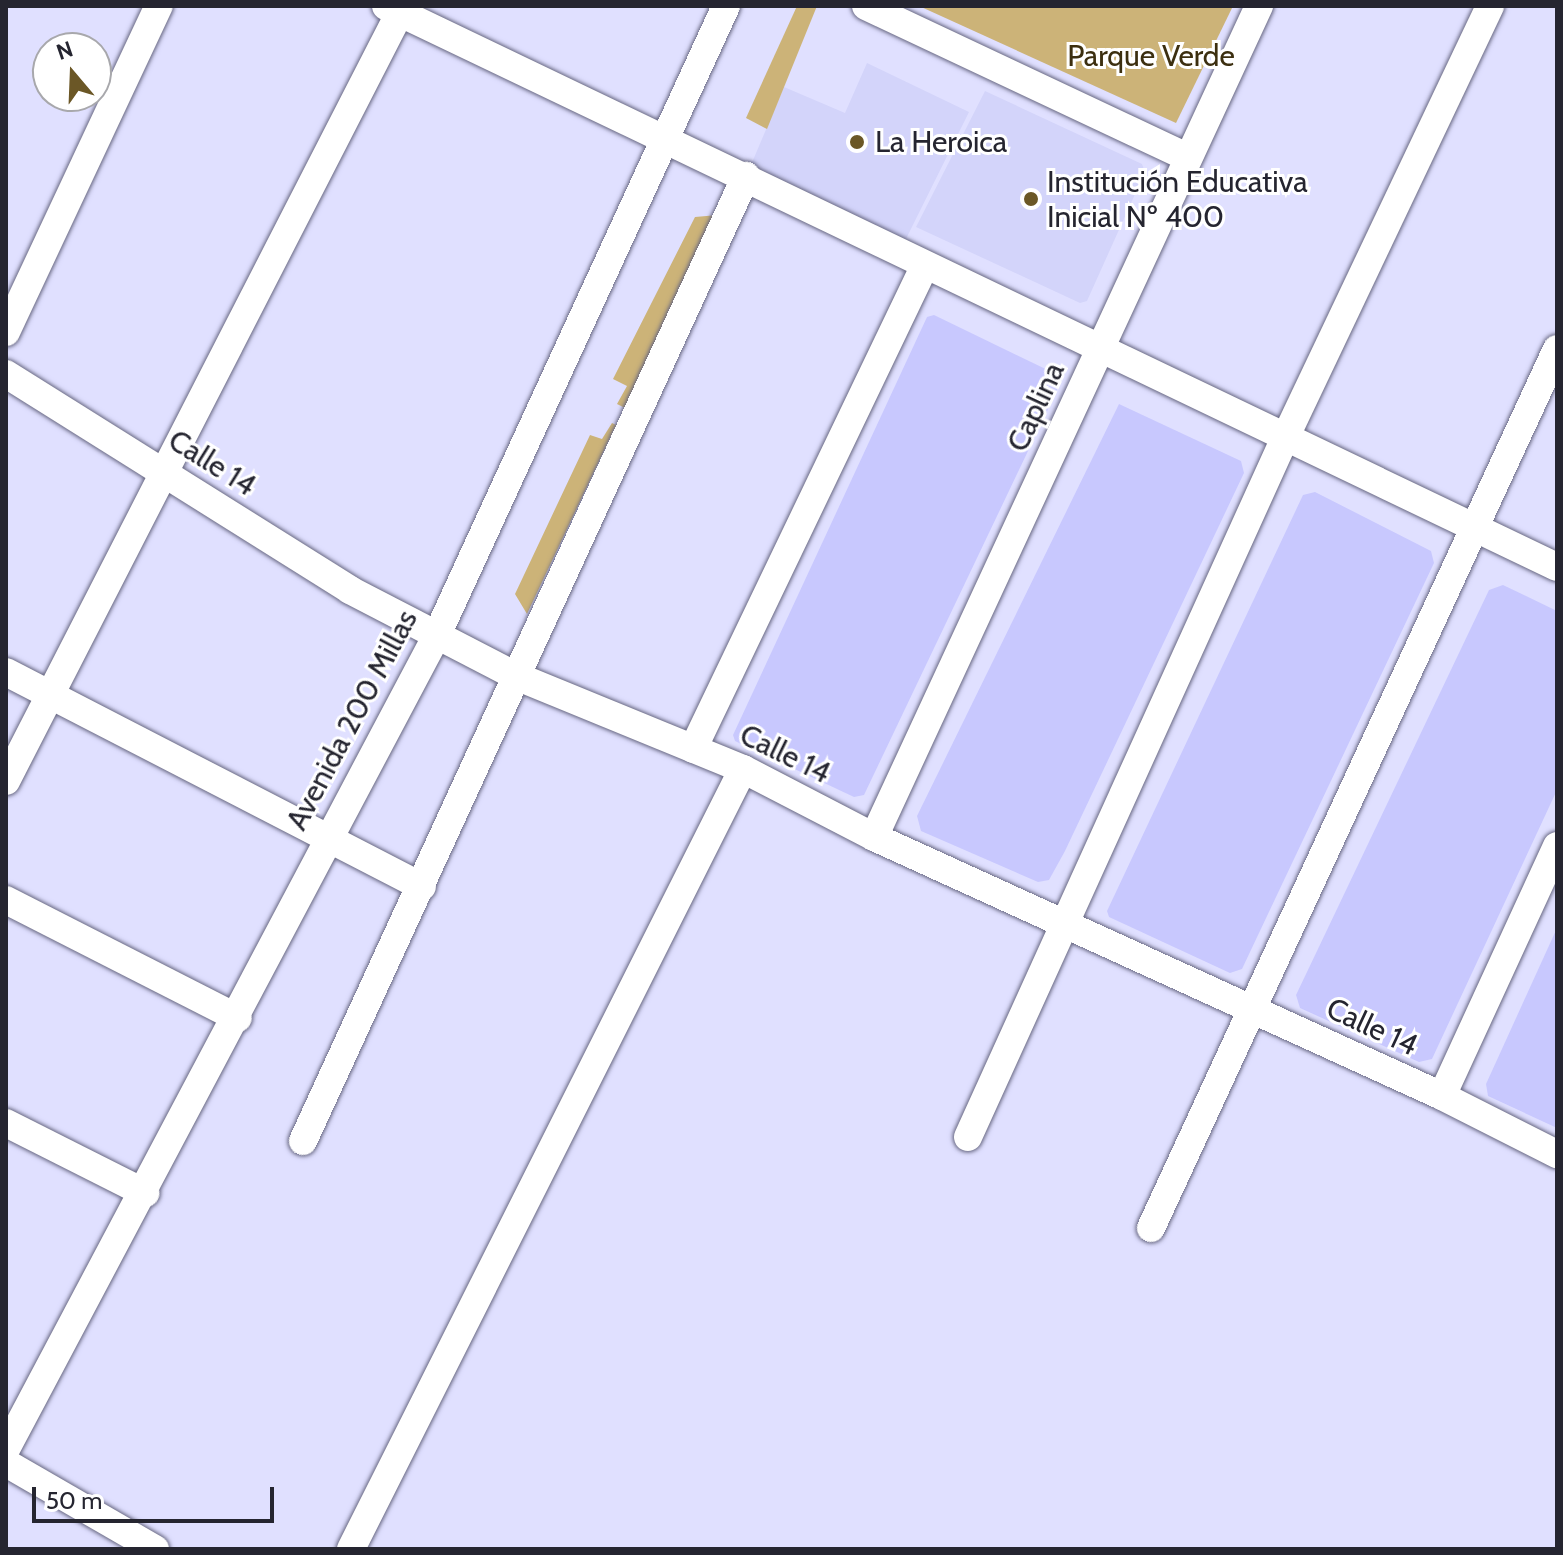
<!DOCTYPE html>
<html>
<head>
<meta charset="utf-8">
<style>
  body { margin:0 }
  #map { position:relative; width:1563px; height:1555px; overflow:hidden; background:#e0e0ff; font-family:Cabin,sans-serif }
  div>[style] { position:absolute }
  .built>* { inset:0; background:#d3d4fa }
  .green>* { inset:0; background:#ccb378 }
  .building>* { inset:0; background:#c8c8fe }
  .roads { filter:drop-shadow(0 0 2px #676782) drop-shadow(0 0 2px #676782) }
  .street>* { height:28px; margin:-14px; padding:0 14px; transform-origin:14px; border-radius:14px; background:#fff }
  .dots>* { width:22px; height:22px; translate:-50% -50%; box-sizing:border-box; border:4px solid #fff; border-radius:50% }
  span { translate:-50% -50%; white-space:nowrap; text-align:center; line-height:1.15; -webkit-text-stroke:6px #fff; paint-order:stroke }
  .park-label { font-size:30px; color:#3c2f10 }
  .poi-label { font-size:30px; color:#252530 }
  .left { translate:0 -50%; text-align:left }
  .street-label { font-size:30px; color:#252530 }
  .frame { position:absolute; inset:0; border:8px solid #252530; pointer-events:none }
  .north { position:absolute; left:32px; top:32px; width:80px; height:80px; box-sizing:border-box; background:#fff; border:2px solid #a8a8ac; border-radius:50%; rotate:341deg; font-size:22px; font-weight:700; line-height:32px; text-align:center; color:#252530 }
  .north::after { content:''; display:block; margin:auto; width:28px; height:36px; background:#6b5726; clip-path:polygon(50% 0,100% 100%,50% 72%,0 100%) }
  .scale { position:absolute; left:32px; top:1487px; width:242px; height:36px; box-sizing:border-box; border:4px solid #252530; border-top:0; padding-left:10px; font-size:24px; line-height:28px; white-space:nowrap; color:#252530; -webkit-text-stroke:6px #fff; paint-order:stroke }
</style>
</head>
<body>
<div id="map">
  <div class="built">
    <div style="clip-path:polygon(867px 63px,969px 112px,901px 249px,748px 172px,784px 87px,845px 113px)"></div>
    <div style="clip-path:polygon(985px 91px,1142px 164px,1145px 172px,1087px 301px,1080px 303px,916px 227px)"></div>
  </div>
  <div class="green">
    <div style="clip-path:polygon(797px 6px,817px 6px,767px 129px,746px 118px)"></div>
    <div style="clip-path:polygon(919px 6px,1233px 6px,1176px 123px)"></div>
    <div style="clip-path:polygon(718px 215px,625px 408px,617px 404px,627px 386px,613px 379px,695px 217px)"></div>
    <div style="clip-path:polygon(612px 423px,616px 425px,527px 614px,515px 594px,590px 435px,602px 439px)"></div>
  </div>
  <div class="building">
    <div style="clip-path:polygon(934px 315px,1058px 375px,1060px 384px,864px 795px,854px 797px,735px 741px,733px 735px,927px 317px)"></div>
    <div style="clip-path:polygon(1119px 404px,1241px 461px,1244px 473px,1065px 851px,1049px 880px,1038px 882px,921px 831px,917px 816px)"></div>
    <div style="clip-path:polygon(1315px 492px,1431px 551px,1434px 563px,1242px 969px,1230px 973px,1109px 917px,1107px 911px,1303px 495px)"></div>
    <div style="clip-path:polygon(1503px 585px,1557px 611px,1557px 790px,1432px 1059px,1419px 1062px,1300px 1008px,1296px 995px,1489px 590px)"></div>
    <div style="clip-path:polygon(1557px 928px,1557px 1128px,1488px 1096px,1486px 1084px)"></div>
  </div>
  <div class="roads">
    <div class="street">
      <div style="left:386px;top:6px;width:1298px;rotate:25.6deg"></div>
      <div style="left:866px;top:6px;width:355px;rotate:25.2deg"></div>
      <div style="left:6px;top:332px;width:360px;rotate:-64.9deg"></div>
      <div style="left:6px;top:374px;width:406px;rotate:32.1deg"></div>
      <div style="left:350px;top:590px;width:187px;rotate:27.4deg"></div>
      <div style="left:516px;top:676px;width:245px;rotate:22.3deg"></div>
      <div style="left:743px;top:769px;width:148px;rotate:27.4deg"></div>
      <div style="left:874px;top:837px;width:624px;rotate:24.51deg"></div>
      <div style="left:1442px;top:1096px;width:129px;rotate:26.8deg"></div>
      <div style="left:6px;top:672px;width:468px;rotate:27.3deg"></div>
      <div style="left:693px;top:749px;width:534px;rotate:-64.39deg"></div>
      <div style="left:6px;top:781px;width:864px;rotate:-62.87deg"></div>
      <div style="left:874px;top:837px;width:916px;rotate:-65.14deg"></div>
      <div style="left:6px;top:900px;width:260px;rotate:27deg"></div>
      <div style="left:1442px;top:1096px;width:275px;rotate:-65.3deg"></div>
      <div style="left:6px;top:1123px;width:156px;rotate:26.7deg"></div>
      <div style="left:968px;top:1137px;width:768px;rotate:-65.61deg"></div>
      <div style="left:1285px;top:438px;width:478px;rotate:-64.6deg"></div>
      <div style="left:303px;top:1141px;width:1062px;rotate:-65.34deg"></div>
      <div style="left:1151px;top:1228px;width:968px;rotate:-65.21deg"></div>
      <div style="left:6px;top:1449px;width:921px;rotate:-62.1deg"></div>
      <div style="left:437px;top:635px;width:692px;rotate:-65.32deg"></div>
      <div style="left:6px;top:1463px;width:172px;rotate:30deg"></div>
      <div style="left:351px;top:1549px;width:873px;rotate:-63.32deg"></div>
    </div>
  </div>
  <div class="dots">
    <div style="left:857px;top:142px;background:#6b5726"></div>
    <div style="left:1031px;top:199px;background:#6b5726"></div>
  </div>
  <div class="park-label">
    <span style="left:1151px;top:56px">Parque Verde</span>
  </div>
  <div class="poi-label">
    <span class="left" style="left:875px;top:142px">La Heroica</span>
    <span class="left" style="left:1047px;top:199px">Institución Educativa<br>Inicial Nº 400</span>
  </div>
  <div class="street-label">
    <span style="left:1036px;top:407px;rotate:-65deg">Caplina</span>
    <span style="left:212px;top:463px;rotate:32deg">Calle 14</span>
    <span style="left:352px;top:720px;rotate:-62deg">Avenida 200 Millas</span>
    <span style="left:785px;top:754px;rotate:26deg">Calle 14</span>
    <span style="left:1372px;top:1027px;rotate:25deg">Calle 14</span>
  </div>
  <div class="frame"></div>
  <div class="north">N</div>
  <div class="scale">50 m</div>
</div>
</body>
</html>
